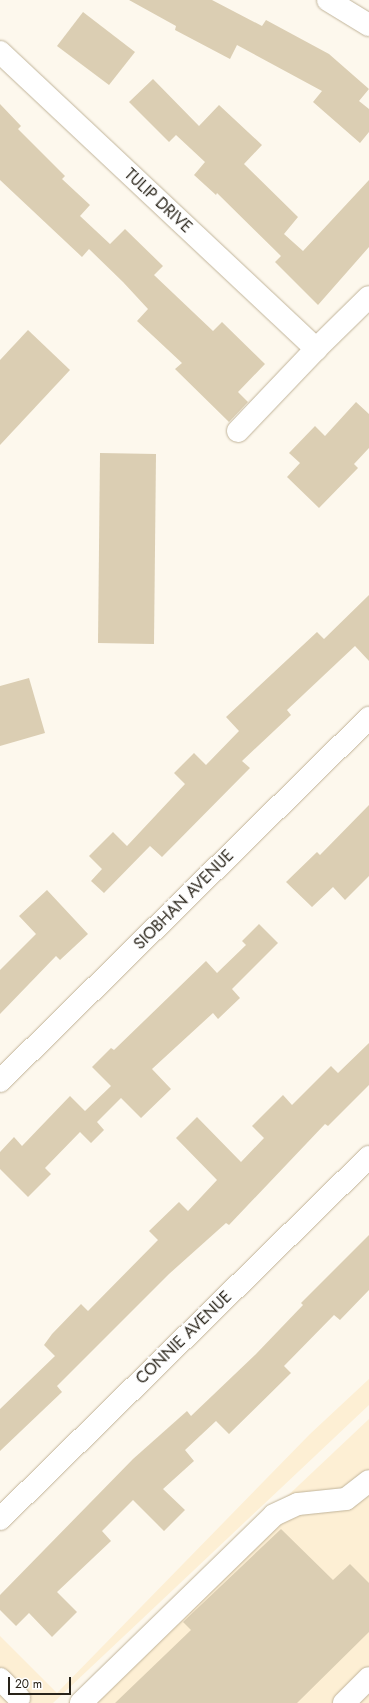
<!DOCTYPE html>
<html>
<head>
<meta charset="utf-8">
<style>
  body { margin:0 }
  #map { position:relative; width:369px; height:1703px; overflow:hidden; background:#fdf8ed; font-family:Jost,sans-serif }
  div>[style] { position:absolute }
  .built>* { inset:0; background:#fdefd4 }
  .building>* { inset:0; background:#dbceb3 }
  .roads { filter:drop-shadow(0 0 1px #c1b49a) drop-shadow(0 0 1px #c1b49a) }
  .minor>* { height:22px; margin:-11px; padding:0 11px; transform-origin:11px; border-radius:11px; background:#fff }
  span { translate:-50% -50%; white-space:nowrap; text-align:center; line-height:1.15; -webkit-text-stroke:4px #fff; paint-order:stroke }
  .street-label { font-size:16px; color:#282319 }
  .scale { position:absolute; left:8px; top:1677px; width:63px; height:18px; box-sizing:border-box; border:2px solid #282319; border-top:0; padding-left:5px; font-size:12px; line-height:14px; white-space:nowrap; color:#282319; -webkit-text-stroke:3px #fff; paint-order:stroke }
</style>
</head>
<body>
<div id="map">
  <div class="built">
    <div style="clip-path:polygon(369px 1379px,369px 1405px,53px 1703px,0 1703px,0 1636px,57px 1693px,310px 1434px)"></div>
    <div style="clip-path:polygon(369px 1419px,369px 1703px,68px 1703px)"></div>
  </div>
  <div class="building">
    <div style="clip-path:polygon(129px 0,212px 0,262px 26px,266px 20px,329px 54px,369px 89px,359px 101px,369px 109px,369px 132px,360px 143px,313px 102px,322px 91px,237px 45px,230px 59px,175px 30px,176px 26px)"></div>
    <div style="clip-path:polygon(83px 12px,135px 52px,109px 85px,57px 46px)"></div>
    <div style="clip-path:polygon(153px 79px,199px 126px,219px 105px,262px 145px,244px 164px,298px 217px,284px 234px,303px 251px,369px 180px,369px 247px,318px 305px,275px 262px,281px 256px,217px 193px,216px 195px,194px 175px,205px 162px,176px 135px,169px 142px,129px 102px)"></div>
    <div style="clip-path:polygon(0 104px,21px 126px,18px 129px,65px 176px,62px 179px,90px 205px,80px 216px,110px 244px,125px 229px,163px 266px,154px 275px,213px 331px,222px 322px,265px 364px,238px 392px,248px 402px,229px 422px,175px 369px,182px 363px,137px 321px,148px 309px,123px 282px,89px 249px,82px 257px,0 180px)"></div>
    <div style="clip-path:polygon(28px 330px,70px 370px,0 445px,0 360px)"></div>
    <div style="clip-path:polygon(356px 402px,369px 414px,369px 448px,354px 464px,358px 468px,319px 508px,287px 477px,300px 463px,289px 453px,315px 426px,325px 436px)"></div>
    <div style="clip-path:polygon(100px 453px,156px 454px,154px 644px,98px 643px)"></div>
    <div style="clip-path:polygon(369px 595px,369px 661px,355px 646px,287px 710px,291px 715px,242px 761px,250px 768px,162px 857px,150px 846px,104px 893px,91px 881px,102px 869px,89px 856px,113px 832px,127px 846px,185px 784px,174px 773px,194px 753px,206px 765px,239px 731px,226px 717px,317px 632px,324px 639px)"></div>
    <div style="clip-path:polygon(29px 678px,45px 733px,0 746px,0 686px)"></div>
    <div style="clip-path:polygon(369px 805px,369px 876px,345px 900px,333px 887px,312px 907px,286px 882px,317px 852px,320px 855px)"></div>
    <div style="clip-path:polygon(47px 890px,88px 934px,60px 960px,56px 956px,0 1014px,0 970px,36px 934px,19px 916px)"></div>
    <div style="clip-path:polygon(259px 924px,278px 943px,232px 989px,240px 998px,218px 1019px,213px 1013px,152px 1069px,171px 1089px,141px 1118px,121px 1098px,97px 1122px,104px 1130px,91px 1143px,80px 1132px,45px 1168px,51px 1174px,28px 1197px,0 1169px,0 1152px,14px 1137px,22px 1146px,70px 1096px,85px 1111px,111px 1086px,92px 1067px,111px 1048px,114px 1050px,206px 961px,217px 973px,246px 945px,242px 941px)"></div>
    <div style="clip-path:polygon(369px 1043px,369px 1085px,328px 1126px,325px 1124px,229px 1225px,226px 1223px,169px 1274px,57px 1386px,62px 1392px,0 1451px,0 1409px,55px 1356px,44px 1345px,52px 1334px,81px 1304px,88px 1311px,158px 1240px,149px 1231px,179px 1202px,188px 1211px,217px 1180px,176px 1138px,197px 1117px,241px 1162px,264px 1138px,252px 1126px,283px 1095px,292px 1105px,331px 1066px,338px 1073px)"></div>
    <div style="clip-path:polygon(369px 1235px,369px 1290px,340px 1320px,334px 1315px,284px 1366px,291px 1373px,229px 1434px,216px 1421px,185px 1450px,194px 1461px,163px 1489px,185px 1510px,164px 1531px,133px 1500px,102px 1531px,111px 1541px,57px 1592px,77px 1612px,52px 1637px,29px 1613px,16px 1626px,0 1610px,0 1595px,133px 1459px,187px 1411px,191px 1416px,256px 1354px,303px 1305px,301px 1303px)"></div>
    <div style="clip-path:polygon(281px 1529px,333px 1580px,350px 1564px,369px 1583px,369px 1632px,297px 1703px,115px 1703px,191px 1630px,183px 1622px)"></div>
  </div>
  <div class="roads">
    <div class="minor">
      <div style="left:328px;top:0;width:48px;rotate:31.4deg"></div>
      <div style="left:0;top:52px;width:434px;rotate:43.2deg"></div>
      <div style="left:238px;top:431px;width:113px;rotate:-46.4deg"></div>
      <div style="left:316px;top:349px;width:74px;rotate:-44.5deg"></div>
      <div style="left:0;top:1081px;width:518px;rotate:-44.53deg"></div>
      <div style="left:0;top:1519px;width:517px;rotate:-44.45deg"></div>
      <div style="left:0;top:1679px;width:27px;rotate:45deg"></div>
      <div style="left:81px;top:1703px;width:269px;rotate:-44.2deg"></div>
      <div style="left:274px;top:1515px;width:26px;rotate:-25deg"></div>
      <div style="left:298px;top:1504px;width:48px;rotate:-5.9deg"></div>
      <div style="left:346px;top:1499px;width:29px;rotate:-38deg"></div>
      <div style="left:344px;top:1703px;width:35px;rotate:-45deg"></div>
    </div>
  </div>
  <div class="street-label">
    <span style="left:158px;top:201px;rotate:43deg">TULIP DRIVE</span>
    <span style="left:184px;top:900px;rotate:-45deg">SIOBHAN AVENUE</span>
    <span style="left:184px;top:1338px;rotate:-44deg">CONNIE AVENUE</span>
  </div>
  <div class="scale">20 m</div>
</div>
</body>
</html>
